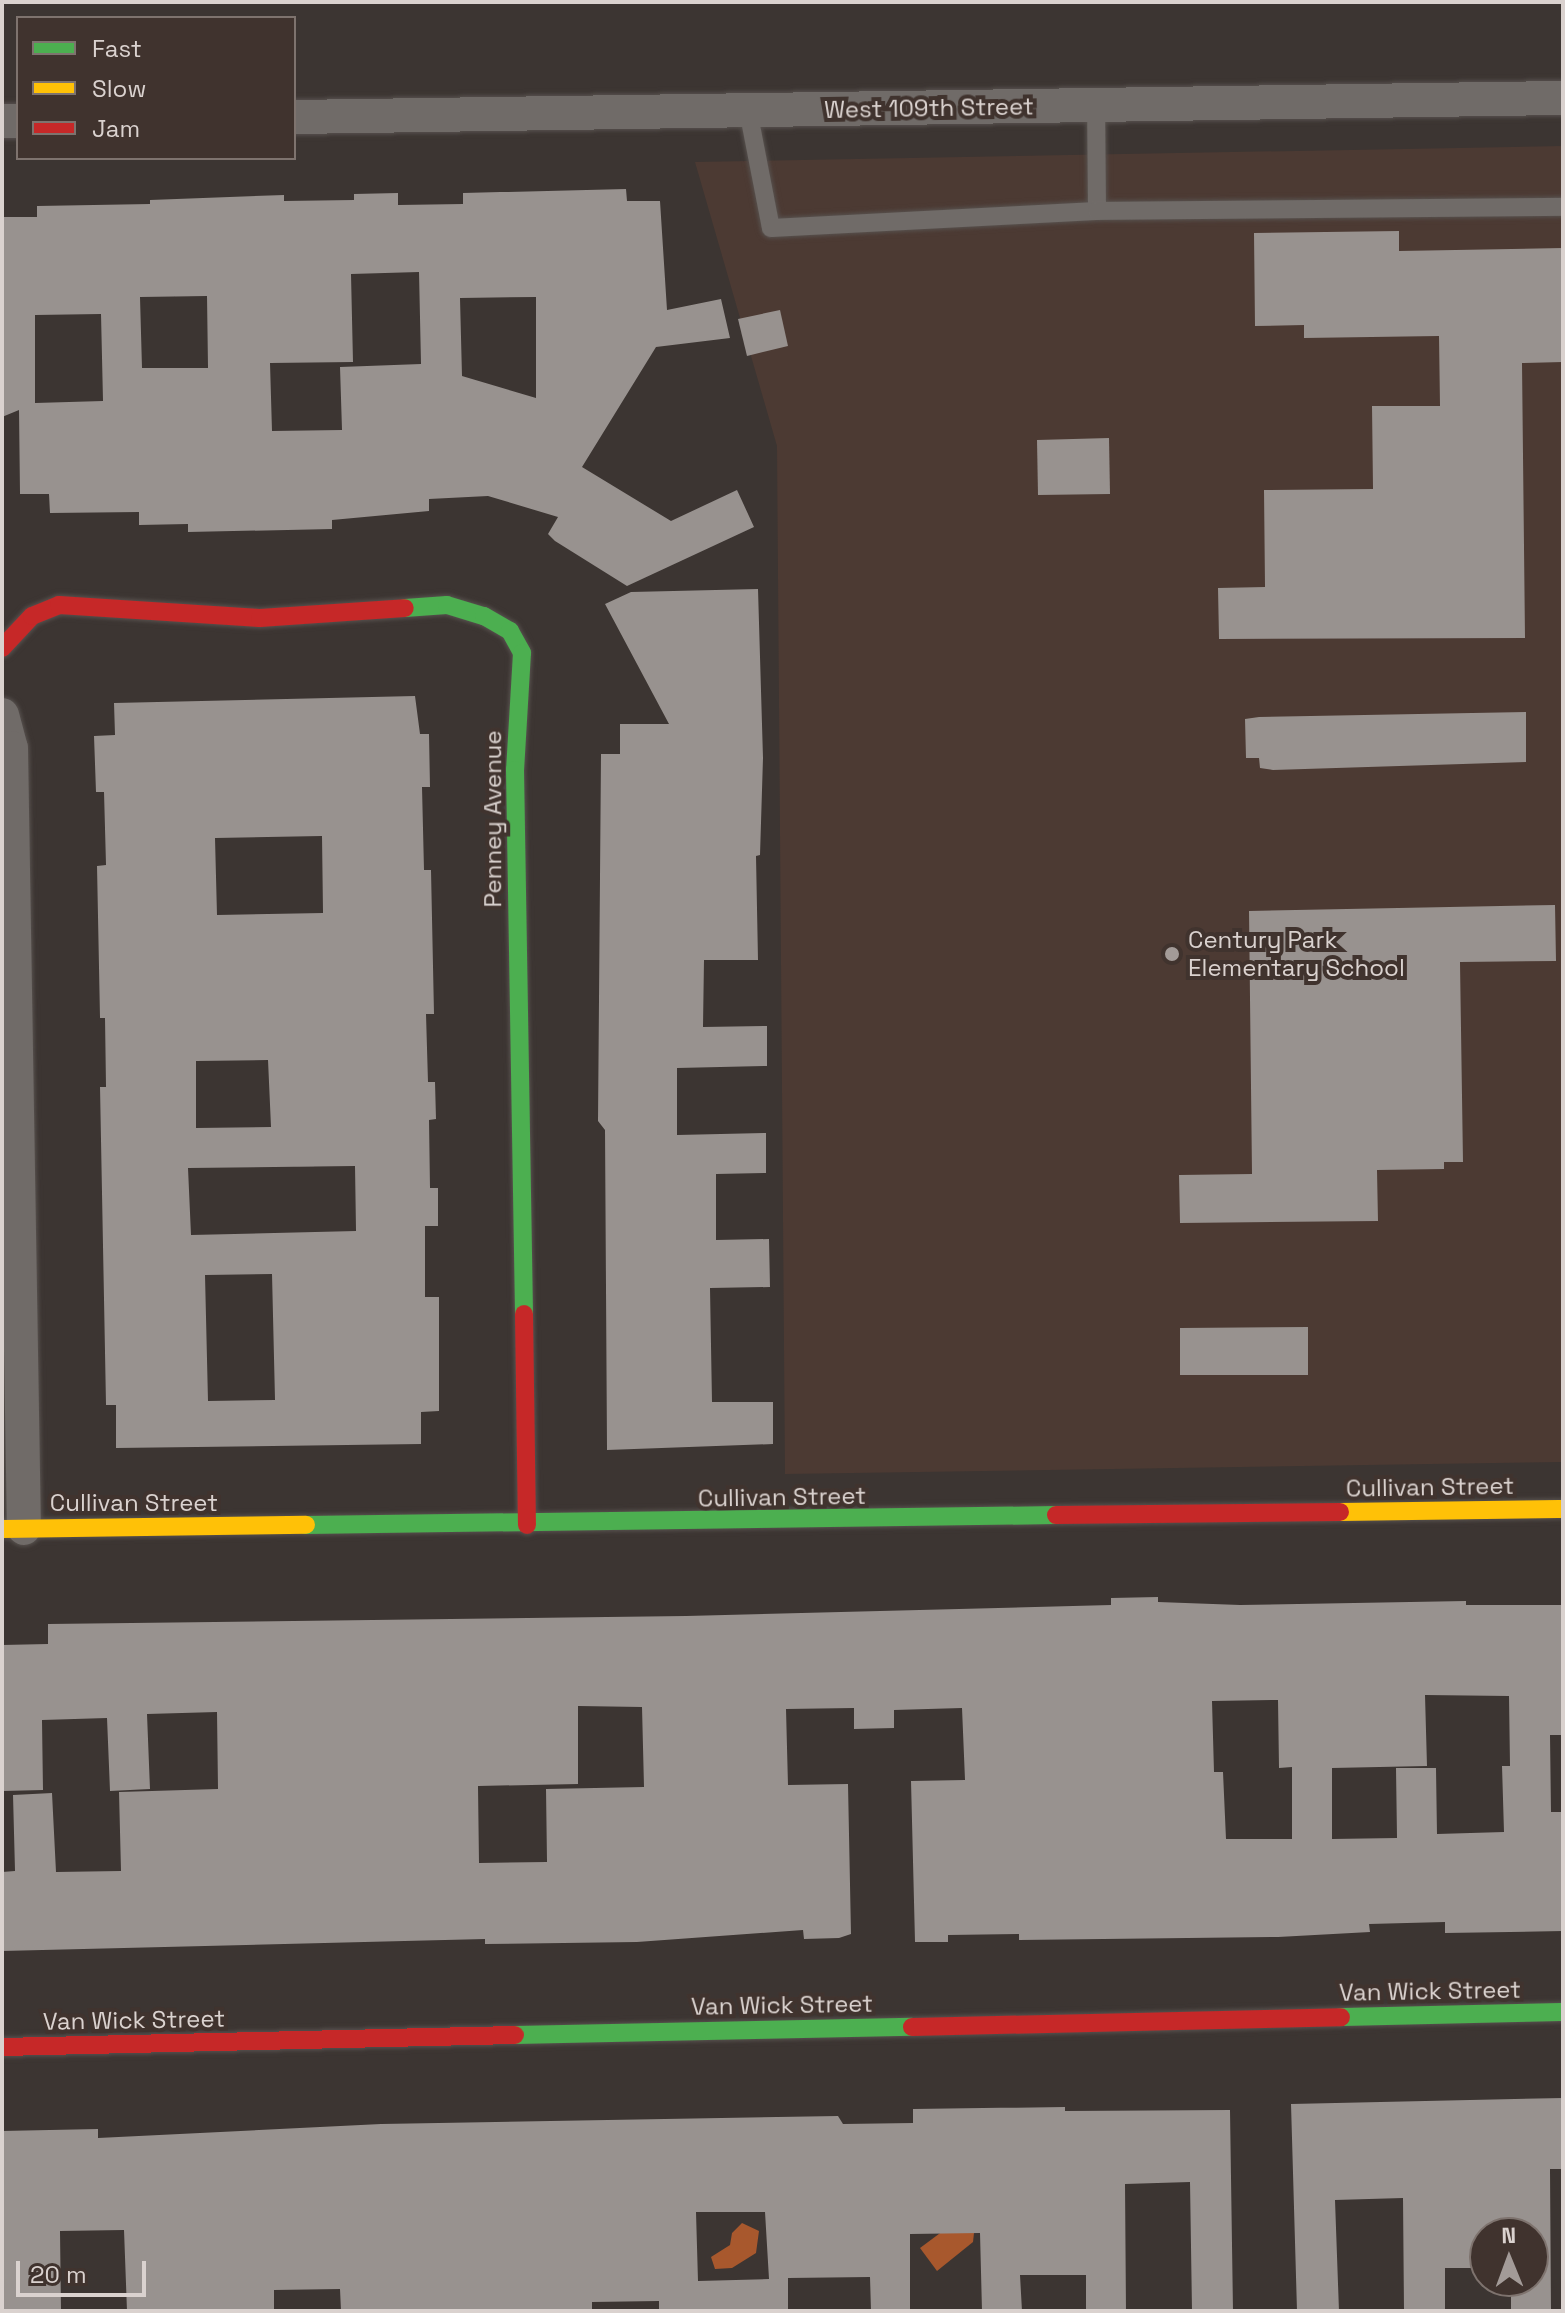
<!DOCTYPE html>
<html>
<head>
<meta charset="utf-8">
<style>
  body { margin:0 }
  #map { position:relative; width:1565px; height:2313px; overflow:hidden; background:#3c3532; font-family:"Space Grotesk",sans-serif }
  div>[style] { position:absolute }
  .built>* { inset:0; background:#4c3a33 }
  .water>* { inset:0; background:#a8582d }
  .building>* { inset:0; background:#98928f }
  .roads { filter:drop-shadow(0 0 2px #57514e) drop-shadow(0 0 2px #57514e) }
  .lane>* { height:18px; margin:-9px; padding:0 9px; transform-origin:9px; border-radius:9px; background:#706b68 }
  .street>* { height:34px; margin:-17px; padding:0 17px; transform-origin:17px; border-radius:17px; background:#706b68 }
  .fast>* { height:18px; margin:-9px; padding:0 9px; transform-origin:9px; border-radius:9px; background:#4caf50 }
  .slow>* { height:18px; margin:-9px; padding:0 9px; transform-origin:9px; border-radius:9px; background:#ffc107 }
  .jam>* { height:18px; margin:-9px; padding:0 9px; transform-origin:9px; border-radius:9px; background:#c62828 }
  .dots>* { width:22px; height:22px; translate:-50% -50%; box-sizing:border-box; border:4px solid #40332e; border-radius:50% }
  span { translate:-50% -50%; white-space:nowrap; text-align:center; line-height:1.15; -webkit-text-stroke:8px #40332e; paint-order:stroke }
  .street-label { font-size:24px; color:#dad2cf }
  .poi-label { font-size:24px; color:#dad2cf }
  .left { translate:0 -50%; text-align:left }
  .frame { position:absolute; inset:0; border:4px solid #dad2cf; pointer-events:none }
  .legend { position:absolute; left:16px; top:16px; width:280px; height:144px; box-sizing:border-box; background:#40332e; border:2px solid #7e736e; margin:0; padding:10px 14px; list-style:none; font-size:24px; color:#dad2cf }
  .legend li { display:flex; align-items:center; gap:16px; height:40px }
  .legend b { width:40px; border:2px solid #7e736e }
  .north { position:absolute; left:1469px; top:2217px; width:80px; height:80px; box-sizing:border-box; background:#40332e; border:2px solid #7e736e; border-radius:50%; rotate:359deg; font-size:22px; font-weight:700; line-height:32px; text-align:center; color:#dad2cf }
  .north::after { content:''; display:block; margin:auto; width:28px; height:36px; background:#a39b98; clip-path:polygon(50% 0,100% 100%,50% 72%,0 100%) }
  .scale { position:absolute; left:16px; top:2261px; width:130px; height:36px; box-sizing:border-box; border:4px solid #dad2cf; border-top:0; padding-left:10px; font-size:24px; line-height:28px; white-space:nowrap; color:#dad2cf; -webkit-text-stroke:6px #40332e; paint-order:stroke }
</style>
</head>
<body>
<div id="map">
  <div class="built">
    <div style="clip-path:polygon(1563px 146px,1563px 1462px,785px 1474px,777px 446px,695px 162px)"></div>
  </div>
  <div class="water">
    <div style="clip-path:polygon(963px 2216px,974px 2233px,973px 2242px,937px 2271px,920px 2248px)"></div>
    <div style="clip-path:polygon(742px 2223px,759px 2231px,756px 2253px,732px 2268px,715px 2269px,711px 2257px,730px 2245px,732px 2233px)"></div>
  </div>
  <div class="building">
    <div style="clip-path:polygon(evenodd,626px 189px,627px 201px,660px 201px,667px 310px,721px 299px,730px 338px,656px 347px,582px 467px,671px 521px,737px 490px,754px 527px,627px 586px,555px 541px,548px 534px,558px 517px,488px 496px,429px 499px,429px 511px,332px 520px,332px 529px,188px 532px,188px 524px,139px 525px,139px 512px,50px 513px,49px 494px,20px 494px,19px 410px,2px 417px,2px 217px,37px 217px,37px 206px,150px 204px,150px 200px,284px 195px,284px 201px,354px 200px,354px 194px,398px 193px,398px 205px,463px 204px,463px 193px,626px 189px,419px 272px,421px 364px,340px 367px,342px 430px,272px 431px,270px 363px,353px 362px,351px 274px,419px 272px,626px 189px,207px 296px,208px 368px,142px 368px,140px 297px,207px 296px,626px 189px,536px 297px,536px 398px,462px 376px,460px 298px,536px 297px,626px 189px,101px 314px,103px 401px,35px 403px,35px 315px,101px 314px)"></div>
    <div style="clip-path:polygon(1399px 231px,1399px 251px,1563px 248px,1563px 362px,1522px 363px,1525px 638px,1219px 639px,1218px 588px,1265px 587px,1264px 490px,1373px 489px,1372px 406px,1440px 406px,1439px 336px,1304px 338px,1304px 325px,1255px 326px,1254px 233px)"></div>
    <div style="clip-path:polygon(780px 310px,788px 346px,747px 356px,738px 319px)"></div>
    <div style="clip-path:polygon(1109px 438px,1110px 494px,1038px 495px,1037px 440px)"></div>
    <div style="clip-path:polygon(758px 589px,763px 758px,760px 855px,756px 856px,758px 960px,704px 960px,703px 1027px,767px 1026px,767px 1066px,677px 1068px,677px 1135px,766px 1133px,766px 1173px,716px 1174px,716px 1240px,769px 1239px,770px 1287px,710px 1288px,712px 1402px,773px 1402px,773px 1444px,607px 1450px,605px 1130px,598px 1121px,601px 754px,620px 754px,620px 724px,669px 724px,605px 604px,631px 592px)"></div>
    <div style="clip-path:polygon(evenodd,415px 696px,420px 734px,429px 734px,430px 787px,422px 787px,424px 870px,431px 870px,434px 1014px,426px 1014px,428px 1082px,435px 1082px,436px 1119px,429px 1120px,430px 1188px,438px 1188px,438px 1226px,425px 1226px,425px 1297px,439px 1297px,439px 1411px,421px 1412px,421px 1444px,116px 1448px,116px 1405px,106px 1405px,100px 1087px,106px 1087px,105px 1018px,100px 1018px,97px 866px,106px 865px,104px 792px,96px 792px,94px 736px,115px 735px,114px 703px,415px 696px,322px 836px,323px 913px,217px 915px,215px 838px,322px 836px,415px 696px,268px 1060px,271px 1127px,196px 1128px,196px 1061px,268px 1060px,415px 696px,355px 1166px,356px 1231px,191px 1235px,188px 1168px,355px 1166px,415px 696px,272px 1274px,275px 1400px,208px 1401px,205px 1275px,272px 1274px)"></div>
    <div style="clip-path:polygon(1526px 712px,1526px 762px,1273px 770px,1260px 768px,1259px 758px,1246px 758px,1245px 719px,1259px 717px)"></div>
    <div style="clip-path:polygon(1555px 905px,1556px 961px,1460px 962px,1463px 1162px,1444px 1162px,1444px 1169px,1377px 1170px,1378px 1221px,1180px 1223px,1179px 1175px,1252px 1174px,1249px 911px)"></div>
    <div style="clip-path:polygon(1308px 1327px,1308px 1375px,1180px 1375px,1180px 1328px)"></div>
    <div style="clip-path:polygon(evenodd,1158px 1597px,1158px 1602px,1240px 1605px,1466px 1601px,1466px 1605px,1563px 1605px,1563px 1735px,1550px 1735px,1551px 1812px,1563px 1812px,1563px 1931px,1445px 1933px,1445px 1922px,1369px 1924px,1370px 1932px,1278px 1937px,1019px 1940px,1019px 1934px,948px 1935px,948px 1942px,915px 1942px,911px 1781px,965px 1780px,962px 1708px,894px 1710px,894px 1728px,854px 1729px,854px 1708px,786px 1709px,788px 1785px,848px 1784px,851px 1934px,839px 1938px,804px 1939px,803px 1930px,637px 1942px,485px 1944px,485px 1939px,2px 1951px,2px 1872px,15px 1871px,13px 1795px,52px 1793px,56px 1872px,121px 1871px,119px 1792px,218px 1789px,217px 1712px,147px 1714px,150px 1789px,110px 1791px,107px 1718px,42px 1720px,43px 1790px,3px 1791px,2px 1645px,48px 1644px,48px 1624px,686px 1616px,1111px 1605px,1111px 1598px,1158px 1597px,1425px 1695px,1509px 1696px,1510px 1766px,1502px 1766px,1504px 1832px,1437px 1834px,1436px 1768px,1396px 1768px,1397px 1838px,1332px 1839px,1332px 1768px,1427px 1766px,1425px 1695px,1158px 1597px,1278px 1700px,1279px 1768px,1292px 1767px,1292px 1839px,1226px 1839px,1223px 1772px,1214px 1772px,1212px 1701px,1278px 1700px,1158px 1597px,578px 1706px,642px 1707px,644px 1787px,546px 1789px,547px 1862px,479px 1863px,478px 1786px,578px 1784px,578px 1706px)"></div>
    <div style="clip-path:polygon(1563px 2098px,1563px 2169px,1550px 2169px,1551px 2311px,1511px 2311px,1511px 2281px,1533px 2281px,1533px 2233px,1485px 2233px,1485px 2268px,1445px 2268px,1445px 2311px,1404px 2311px,1403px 2198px,1335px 2200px,1339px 2311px,1297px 2311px,1291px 2104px)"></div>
    <div style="clip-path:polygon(evenodd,1065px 2107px,1065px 2111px,1230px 2110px,1233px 2311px,1192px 2311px,1190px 2182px,1125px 2184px,1126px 2311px,1086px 2311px,1086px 2275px,1020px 2275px,1022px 2311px,982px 2311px,980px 2233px,910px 2234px,910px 2311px,871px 2311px,870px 2277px,788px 2278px,788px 2311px,659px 2311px,659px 2301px,592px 2302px,592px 2311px,341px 2311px,340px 2289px,274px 2290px,274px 2311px,127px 2311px,124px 2230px,60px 2231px,61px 2311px,2px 2311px,2px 2131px,98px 2129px,98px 2138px,381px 2124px,838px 2116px,843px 2124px,913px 2123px,913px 2109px,1065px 2107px,696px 2212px,765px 2212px,769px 2279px,698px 2281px,696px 2212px)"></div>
  </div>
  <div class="roads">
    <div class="lane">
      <div style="left:748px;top:110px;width:120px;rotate:79deg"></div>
      <div style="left:771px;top:228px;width:326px;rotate:-3deg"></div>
      <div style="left:1097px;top:211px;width:106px;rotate:-90.5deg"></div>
      <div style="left:1097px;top:211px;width:466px;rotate:-0.5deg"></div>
    </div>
    <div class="street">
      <div style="left:294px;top:117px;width:1269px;rotate:-0.86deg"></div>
      <div style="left:2px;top:121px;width:16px"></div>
      <div style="left:2px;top:715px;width:34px;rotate:75deg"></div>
      <div style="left:11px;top:748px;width:780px;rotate:89.05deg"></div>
    </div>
    <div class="fast">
      <div style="left:405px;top:608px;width:42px;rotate:-4.1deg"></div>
      <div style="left:447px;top:605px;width:39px;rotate:17deg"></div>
      <div style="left:484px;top:616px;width:30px;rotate:30deg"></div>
      <div style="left:510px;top:631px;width:25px;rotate:61deg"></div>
      <div style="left:522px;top:653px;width:117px;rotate:93.4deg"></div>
      <div style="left:515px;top:770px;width:544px;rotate:89.05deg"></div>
      <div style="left:306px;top:1525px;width:750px;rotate:-0.76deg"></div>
      <div style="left:1341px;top:2017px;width:222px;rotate:-1.3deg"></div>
      <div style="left:515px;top:2035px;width:397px;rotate:-1.2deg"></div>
    </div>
    <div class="slow">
      <div style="left:1340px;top:1512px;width:223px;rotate:-0.8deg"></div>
      <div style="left:2px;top:1529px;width:304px;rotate:-0.8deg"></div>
    </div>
    <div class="jam">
      <div style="left:2px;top:648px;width:44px;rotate:-46.8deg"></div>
      <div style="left:32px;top:616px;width:29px;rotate:-22deg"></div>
      <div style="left:59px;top:605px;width:201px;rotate:3.7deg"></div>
      <div style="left:260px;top:618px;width:145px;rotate:-3.9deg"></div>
      <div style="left:524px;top:1314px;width:211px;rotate:89.2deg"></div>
      <div style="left:1056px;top:1515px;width:284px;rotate:-0.6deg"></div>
      <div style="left:912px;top:2027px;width:429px;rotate:-1.3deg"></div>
      <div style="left:2px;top:2047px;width:513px;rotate:-1.34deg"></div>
    </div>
  </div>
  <div class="dots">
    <div style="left:1172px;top:954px;background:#a39b98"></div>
  </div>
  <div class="street-label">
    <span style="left:929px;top:108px;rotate:-1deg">West 109th Street</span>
    <span style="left:493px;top:819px;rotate:-90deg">Penney Avenue</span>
    <span style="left:1430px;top:1487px;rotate:-1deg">Cullivan Street</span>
    <span style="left:782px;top:1497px;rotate:-1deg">Cullivan Street</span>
    <span style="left:134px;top:1503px">Cullivan Street</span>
    <span style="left:1430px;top:1991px;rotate:-1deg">Van Wick Street</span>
    <span style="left:782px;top:2005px;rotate:-1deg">Van Wick Street</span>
    <span style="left:134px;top:2020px;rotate:-1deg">Van Wick Street</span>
  </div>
  <div class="poi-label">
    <span class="left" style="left:1188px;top:954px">Century Park<br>Elementary School</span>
  </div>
  <div class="frame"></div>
  <ul class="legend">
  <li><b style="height:10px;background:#4caf50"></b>Fast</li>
  <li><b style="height:10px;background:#ffc107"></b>Slow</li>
  <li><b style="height:10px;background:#c62828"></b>Jam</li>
  </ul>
  <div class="north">N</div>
  <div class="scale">20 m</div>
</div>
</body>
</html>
